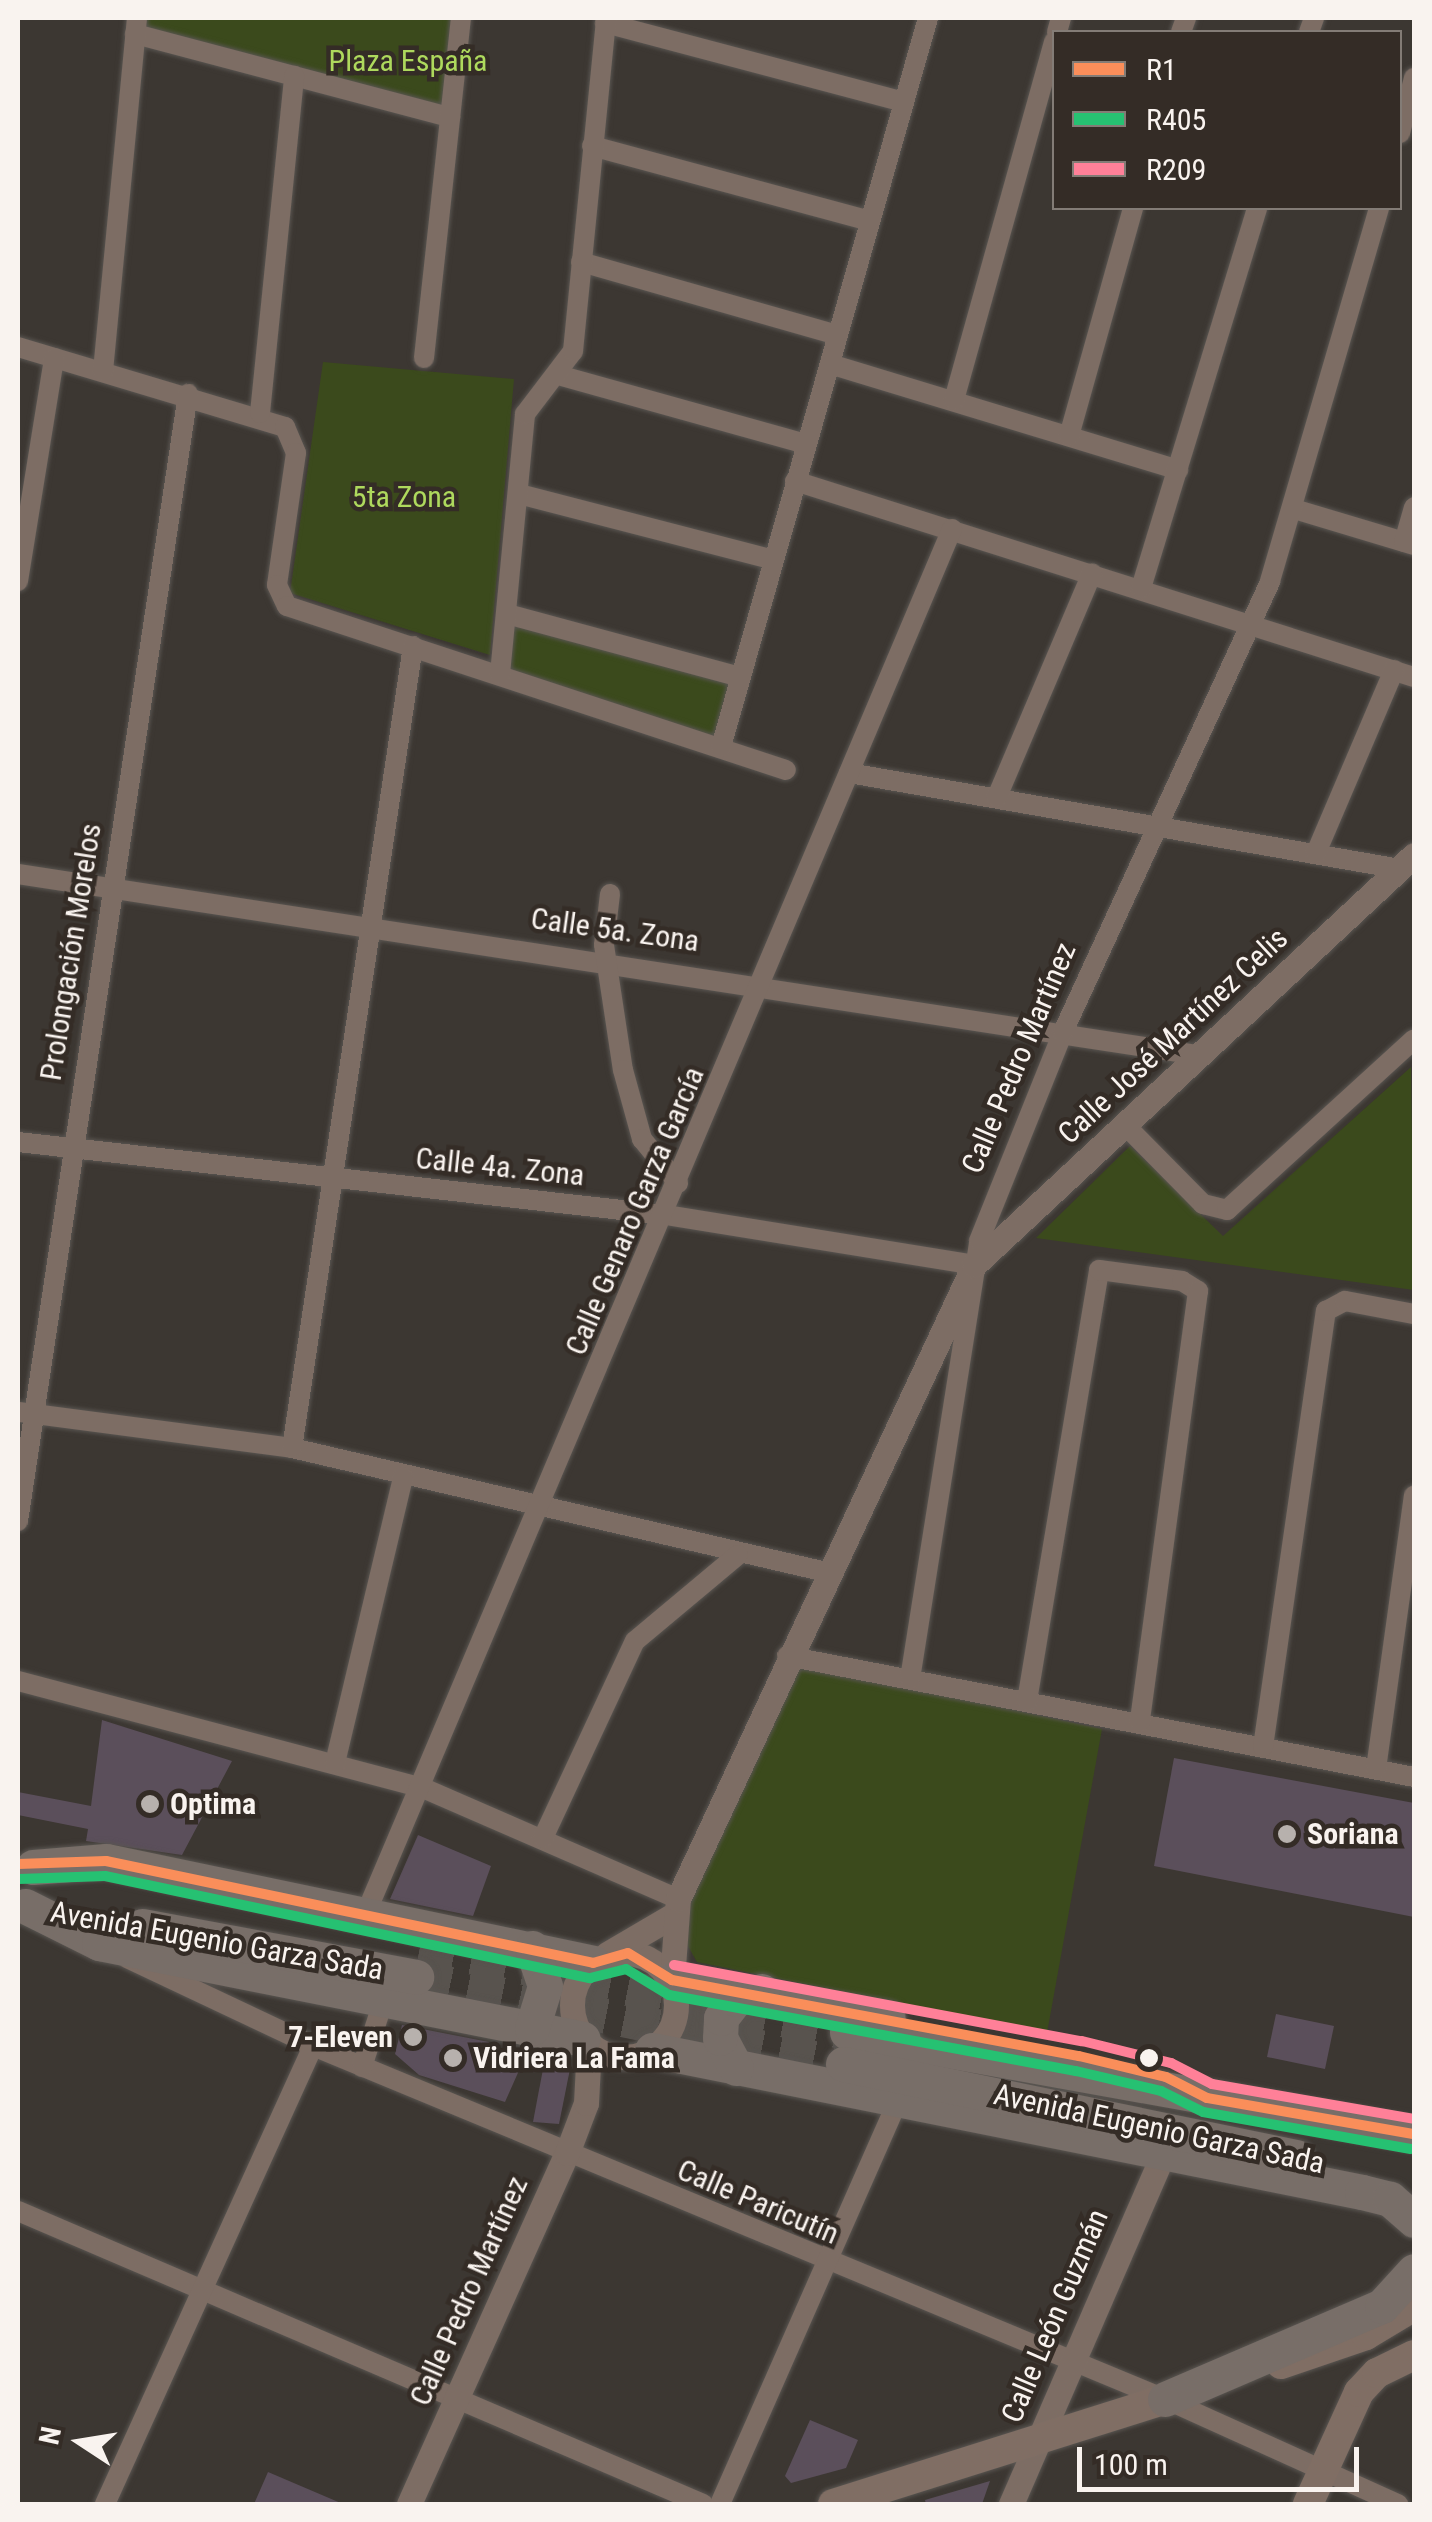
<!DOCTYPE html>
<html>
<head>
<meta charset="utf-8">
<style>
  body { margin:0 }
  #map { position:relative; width:1432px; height:2522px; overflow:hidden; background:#3c3732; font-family:"Roboto Condensed",sans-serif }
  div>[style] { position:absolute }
  .green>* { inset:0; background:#3b4a1c }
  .building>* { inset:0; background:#5b4f5b }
  .trunk-tunnel>* { height:35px; margin-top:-17.5px; transform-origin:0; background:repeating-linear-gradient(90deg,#58534e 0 35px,transparent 0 53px) }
  .roads { filter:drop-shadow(0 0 2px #595551) drop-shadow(0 0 2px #595551) }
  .minor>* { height:20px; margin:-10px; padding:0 10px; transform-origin:10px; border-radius:10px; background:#7d6d64 }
  .tertiary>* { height:25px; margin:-12.5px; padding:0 12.5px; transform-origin:12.5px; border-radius:12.5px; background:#7d6d64 }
  .tertiary>.ring { margin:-12.5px; padding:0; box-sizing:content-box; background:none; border:25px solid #7d6d64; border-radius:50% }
  .secondary>* { height:30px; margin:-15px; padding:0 15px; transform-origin:15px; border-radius:15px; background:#806e64 }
  .trunk>* { height:35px; margin:-17.5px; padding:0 17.5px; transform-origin:17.5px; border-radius:17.5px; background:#786e68 }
  .bus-1>* { height:10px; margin:-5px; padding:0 5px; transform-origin:5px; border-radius:5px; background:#fa8e5a }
  .bus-2>* { height:10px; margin:-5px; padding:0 5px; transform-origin:5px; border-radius:5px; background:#26c172 }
  .bus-3>* { height:10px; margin:-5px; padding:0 5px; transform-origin:5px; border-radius:5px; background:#ff8098 }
  .dots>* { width:28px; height:28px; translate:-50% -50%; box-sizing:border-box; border:5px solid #342c26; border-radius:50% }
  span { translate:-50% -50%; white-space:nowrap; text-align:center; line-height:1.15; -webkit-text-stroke:9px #342c26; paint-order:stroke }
  .park-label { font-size:30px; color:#aed95d }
  .street-label { font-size:30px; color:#f9f3ef }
  .poi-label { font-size:30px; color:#f9f3ef; font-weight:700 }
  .left { translate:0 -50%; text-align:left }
  .right { translate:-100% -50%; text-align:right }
  .frame { position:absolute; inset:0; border:20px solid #f9f3ef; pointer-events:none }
  .legend { position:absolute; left:1052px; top:30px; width:350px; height:180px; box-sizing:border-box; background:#342c26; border:2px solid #837c76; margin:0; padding:12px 18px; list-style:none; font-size:30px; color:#f9f3ef }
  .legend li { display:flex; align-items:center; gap:20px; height:50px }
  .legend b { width:50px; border:2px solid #837c76 }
  .north { position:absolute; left:30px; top:2392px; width:100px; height:100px; -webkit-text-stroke:8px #342c26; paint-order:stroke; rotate:282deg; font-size:28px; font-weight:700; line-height:40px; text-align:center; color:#f9f3ef }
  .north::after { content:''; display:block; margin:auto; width:35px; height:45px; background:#f9f3ef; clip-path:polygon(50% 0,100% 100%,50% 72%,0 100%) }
  .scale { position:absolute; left:1077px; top:2447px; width:282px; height:45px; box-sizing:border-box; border:5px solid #f9f3ef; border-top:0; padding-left:12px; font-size:30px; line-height:35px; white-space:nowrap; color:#f9f3ef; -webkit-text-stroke:8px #342c26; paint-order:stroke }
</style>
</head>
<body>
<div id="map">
  <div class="green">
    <div style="clip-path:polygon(137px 18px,461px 18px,450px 117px,135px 34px)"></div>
    <div style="clip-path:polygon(323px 362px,514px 379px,490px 655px,290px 593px)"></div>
    <div style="clip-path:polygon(507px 614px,741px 677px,721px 747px,500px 674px)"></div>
    <div style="clip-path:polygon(1411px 1067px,1414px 1290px,1036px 1238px,1130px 1146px,1223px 1236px)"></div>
    <div style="clip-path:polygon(800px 1664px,1102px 1729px,1047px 2033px,697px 1962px,676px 1925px)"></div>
  </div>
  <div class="building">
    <div style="clip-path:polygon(102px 1720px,232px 1761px,182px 1855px,86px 1841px,88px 1829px,18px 1815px,18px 1792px,91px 1806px)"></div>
    <div style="clip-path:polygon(1174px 1758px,1414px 1803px,1414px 1917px,1154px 1866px)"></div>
    <div style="clip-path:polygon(418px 1835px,491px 1866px,473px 1916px,390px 1899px)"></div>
    <div style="clip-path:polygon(1276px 2014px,1334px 2026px,1325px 2069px,1267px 2057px)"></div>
    <div style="clip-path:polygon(402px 2025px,489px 2042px,486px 2050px,521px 2066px,505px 2102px,419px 2075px,395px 2054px)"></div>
    <div style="clip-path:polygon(546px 2053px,571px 2064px,559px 2124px,533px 2122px)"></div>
    <div style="clip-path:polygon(810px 2420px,858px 2440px,846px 2468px,791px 2483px,785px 2476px)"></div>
    <div style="clip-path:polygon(268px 2472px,343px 2504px,254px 2504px)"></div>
    <div style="clip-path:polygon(990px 2481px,982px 2504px,926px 2504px,925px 2500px)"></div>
  </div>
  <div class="trunk-tunnel">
    <div style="left:420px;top:1946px;width:436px;rotate:11.4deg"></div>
    <div style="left:416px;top:1977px;width:436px;rotate:11.5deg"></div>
  </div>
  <div class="roads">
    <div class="minor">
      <div style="left:605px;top:23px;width:309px;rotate:14.8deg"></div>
      <div style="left:1057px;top:32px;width:15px;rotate:-74deg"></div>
      <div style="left:1181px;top:32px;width:15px;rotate:-70deg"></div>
      <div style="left:1309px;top:32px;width:15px;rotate:-70deg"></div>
      <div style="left:135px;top:34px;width:326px;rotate:14.8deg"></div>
      <div style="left:1400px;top:133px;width:57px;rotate:-75.7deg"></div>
      <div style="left:592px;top:146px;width:288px;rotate:15.1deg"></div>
      <div style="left:581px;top:262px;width:267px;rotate:15.9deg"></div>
      <div style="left:18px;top:347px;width:279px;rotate:16.7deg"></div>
      <div style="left:285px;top:427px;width:28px;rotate:67deg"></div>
      <div style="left:296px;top:453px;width:133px;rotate:98.2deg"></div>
      <div style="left:277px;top:585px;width:23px;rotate:65deg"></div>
      <div style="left:287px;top:606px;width:525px;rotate:18.19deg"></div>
      <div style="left:424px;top:358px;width:342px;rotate:-83.8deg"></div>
      <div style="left:830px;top:364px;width:364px;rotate:16.9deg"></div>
      <div style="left:103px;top:371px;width:355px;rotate:-84.5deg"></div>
      <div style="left:562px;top:376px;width:253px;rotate:15.6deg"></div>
      <div style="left:954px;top:400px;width:372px;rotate:-74.4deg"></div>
      <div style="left:260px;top:413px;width:339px;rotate:-84.2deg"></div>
      <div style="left:1069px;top:436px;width:237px;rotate:-74.3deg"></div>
      <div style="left:795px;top:481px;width:649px;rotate:17.57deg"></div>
      <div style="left:519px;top:494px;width:263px;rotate:14.5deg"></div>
      <div style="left:1294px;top:509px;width:125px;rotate:16.7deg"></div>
      <div style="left:1404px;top:542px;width:36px;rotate:-74deg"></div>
      <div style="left:18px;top:581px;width:226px;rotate:-80.8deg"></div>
      <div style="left:1141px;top:588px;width:397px;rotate:-73deg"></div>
      <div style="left:507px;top:614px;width:242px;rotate:15.1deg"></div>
      <div style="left:500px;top:674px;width:261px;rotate:-84.5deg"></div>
      <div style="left:525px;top:414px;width:79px;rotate:-52.7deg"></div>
      <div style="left:573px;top:351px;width:335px;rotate:-84.3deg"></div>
      <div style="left:721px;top:747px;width:758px;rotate:-74.15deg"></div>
      <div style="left:849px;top:773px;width:559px;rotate:9.88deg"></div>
      <div style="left:997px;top:797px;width:243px;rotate:-67deg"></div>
      <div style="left:1316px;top:853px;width:199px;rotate:-66.9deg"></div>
      <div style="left:18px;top:874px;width:1199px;rotate:8.73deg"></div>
      <div style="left:610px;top:894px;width:51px;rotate:96.7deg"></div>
      <div style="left:604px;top:945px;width:126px;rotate:81.4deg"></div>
      <div style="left:623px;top:1070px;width:72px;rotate:74.6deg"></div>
      <div style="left:642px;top:1139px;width:57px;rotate:50.7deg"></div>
      <div style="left:1126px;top:1126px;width:110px;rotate:45.4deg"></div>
      <div style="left:1203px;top:1204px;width:25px;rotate:14deg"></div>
      <div style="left:1227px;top:1210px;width:253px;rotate:-42.4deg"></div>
      <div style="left:18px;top:1142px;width:652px;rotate:6.43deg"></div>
      <div style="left:666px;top:1215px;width:312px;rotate:9.2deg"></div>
      <div style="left:19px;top:1412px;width:275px;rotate:7.5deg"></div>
      <div style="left:292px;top:1448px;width:548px;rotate:13.07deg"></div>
      <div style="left:292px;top:1448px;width:811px;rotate:-81.42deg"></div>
      <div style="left:18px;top:1521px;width:1140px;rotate:-81.42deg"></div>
      <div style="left:787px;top:1656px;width:639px;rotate:10.92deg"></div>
      <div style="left:910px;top:1679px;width:443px;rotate:-81deg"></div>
      <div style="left:979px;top:1241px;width:225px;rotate:-68.1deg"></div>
      <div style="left:1063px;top:1032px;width:496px;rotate:-65.3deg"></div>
      <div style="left:1270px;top:581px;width:389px;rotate:-73.7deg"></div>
      <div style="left:18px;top:1681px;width:419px;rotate:14.8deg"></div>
      <div style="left:423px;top:1788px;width:278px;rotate:23.5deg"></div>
      <div style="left:1027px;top:1701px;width:437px;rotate:-80.5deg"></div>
      <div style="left:1099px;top:1270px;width:84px;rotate:7.5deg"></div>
      <div style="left:1182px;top:1281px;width:19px;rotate:32deg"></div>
      <div style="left:1198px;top:1291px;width:435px;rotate:97.7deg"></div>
      <div style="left:1263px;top:1747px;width:441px;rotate:-81.8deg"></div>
      <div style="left:1326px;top:1311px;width:21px;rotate:-28deg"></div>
      <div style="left:1345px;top:1301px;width:70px;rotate:10.7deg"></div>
      <div style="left:335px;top:1763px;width:294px;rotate:-76.6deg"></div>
      <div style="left:1376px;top:1769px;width:276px;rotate:-82.1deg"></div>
      <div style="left:543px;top:1838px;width:217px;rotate:-65deg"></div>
      <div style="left:635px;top:1641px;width:134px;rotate:-39.9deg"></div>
      <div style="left:366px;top:1913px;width:1503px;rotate:-67.05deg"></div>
      <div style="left:127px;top:1958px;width:206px;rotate:25.3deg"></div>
      <div style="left:313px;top:2046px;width:922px;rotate:22.51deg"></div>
      <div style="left:1165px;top:2399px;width:256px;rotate:24.3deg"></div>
      <div style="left:362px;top:2067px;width:71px;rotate:-72.1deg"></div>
      <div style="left:18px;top:2211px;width:745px;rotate:23.16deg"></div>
      <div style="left:105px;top:2504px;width:503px;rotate:-65.57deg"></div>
      <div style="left:720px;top:2504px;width:438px;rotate:-66.2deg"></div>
    </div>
    <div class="tertiary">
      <div class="ring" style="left:572px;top:1953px;width:79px;height:79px"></div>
      <div style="left:607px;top:1954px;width:75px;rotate:-30.3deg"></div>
      <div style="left:672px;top:1980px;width:81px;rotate:-85.8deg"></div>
      <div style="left:678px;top:1899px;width:700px;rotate:-64.97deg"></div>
      <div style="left:974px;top:1265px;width:601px;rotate:-42.98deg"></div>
      <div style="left:409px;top:2504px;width:385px;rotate:-65.8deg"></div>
      <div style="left:567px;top:2153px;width:53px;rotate:-69.2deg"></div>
      <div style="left:586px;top:2103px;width:58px;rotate:-87deg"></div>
      <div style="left:1011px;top:2504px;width:381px;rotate:-66.5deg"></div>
    </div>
    <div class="secondary">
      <div style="left:1281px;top:2364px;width:90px;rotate:-18.8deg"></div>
      <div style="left:1366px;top:2335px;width:56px;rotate:-31.1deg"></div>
      <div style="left:833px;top:2504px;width:368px;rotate:-17.5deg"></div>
      <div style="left:1308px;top:2504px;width:123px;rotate:-65.5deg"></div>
      <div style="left:1359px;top:2392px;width:26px;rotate:-47deg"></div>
      <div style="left:1377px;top:2373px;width:41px;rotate:-25.9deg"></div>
    </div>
    <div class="trunk">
      <div style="left:33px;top:1867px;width:73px;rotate:-4.7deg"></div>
      <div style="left:106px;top:1861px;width:498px;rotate:11.8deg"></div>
      <div style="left:25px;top:1906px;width:83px;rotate:26.6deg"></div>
      <div style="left:99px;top:1943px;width:493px;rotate:11.2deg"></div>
      <div style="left:142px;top:1926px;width:279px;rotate:10.5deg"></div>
      <div style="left:532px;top:1948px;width:40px;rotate:71.1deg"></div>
      <div style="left:545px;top:1986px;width:44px;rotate:107.2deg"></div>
      <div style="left:672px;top:1980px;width:219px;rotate:10deg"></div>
      <div style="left:847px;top:2032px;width:576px;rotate:10.2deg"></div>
      <div style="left:652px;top:2050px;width:724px;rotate:11.31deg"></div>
      <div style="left:1362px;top:2192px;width:29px;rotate:14deg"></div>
      <div style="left:1390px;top:2199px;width:32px;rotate:41deg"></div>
      <div style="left:843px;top:2064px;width:463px;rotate:11.6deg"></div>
      <div style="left:736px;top:2068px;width:34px;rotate:-118deg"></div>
      <div style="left:720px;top:2038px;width:20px;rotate:-87deg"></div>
      <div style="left:721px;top:2018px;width:24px;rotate:-52deg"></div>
      <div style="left:736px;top:1999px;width:27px;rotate:-17deg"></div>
      <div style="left:1165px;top:2399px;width:236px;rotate:-23.2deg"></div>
      <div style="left:1382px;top:2306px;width:47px;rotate:-47.6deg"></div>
    </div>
  </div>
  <div class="bus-1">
    <div style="left:18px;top:1864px;width:88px;rotate:-2deg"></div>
    <div style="left:106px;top:1861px;width:498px;rotate:11.8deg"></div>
    <div style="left:593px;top:1963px;width:36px;rotate:-16deg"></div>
    <div style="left:628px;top:1953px;width:52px;rotate:31.5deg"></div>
    <div style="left:672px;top:1980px;width:414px;rotate:10.6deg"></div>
    <div style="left:1079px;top:2056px;width:89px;rotate:13.6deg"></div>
    <div style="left:1166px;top:2077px;width:46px;rotate:27.1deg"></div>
    <div style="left:1207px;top:2098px;width:210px;rotate:9.9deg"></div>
  </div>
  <div class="bus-2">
    <div style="left:19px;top:1879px;width:86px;rotate:-2deg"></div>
    <div style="left:105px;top:1876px;width:496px;rotate:11.9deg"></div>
    <div style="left:590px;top:1978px;width:37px;rotate:-14deg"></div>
    <div style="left:626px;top:1969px;width:50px;rotate:31.2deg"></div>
    <div style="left:669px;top:1995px;width:414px;rotate:10.6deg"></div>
    <div style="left:1076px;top:2071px;width:87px;rotate:13.2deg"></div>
    <div style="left:1161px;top:2091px;width:47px;rotate:26.6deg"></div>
    <div style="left:1203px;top:2112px;width:211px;rotate:10.1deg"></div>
  </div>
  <div class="bus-3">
    <div style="left:674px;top:1965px;width:415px;rotate:10.6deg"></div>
    <div style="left:1082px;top:2041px;width:92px;rotate:13.9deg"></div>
    <div style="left:1171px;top:2063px;width:46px;rotate:27.1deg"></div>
    <div style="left:1212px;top:2084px;width:205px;rotate:9.8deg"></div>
  </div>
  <div class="dots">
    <div style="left:150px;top:1804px;background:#b7b1ad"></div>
    <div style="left:1287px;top:1834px;background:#b7b1ad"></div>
    <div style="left:413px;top:2037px;background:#b7b1ad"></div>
    <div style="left:453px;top:2058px;background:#b7b1ad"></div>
    <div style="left:1149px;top:2058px;background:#f9f3ef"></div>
  </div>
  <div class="park-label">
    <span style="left:408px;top:61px">Plaza España</span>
    <span style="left:404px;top:497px">5ta Zona</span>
  </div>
  <div class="street-label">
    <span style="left:615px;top:930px;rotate:8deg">Calle 5a. Zona</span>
    <span style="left:71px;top:952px;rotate:-81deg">Prolongación Morelos</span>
    <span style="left:1173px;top:1036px;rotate:-43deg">Calle José Martínez Celis</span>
    <span style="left:1019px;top:1058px;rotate:-67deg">Calle Pedro Martínez</span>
    <span style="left:500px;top:1167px;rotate:6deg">Calle 4a. Zona</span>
    <span style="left:635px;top:1211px;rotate:-67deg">Calle Genaro Garza García</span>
    <span style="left:217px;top:1941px;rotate:10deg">Avenida Eugenio Garza Sada</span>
    <span style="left:1159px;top:2129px;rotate:12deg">Avenida Eugenio Garza Sada</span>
    <span style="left:758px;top:2202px;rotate:23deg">Calle Paricutín</span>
    <span style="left:469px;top:2291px;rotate:-66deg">Calle Pedro Martínez</span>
    <span style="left:1055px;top:2316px;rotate:-67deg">Calle León Guzmán</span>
  </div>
  <div class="poi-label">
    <span class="left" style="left:170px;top:1804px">Optima</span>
    <span class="left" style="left:1307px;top:1834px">Soriana</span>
    <span class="right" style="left:393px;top:2037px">7-Eleven</span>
    <span class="left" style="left:473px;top:2058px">Vidriera La Fama</span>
  </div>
  <div class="frame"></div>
  <ul class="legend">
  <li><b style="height:12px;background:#fa8e5a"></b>R1</li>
  <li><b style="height:12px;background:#26c172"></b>R405</li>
  <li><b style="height:12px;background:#ff8098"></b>R209</li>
  </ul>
  <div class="north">N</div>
  <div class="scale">100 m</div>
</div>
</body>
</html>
